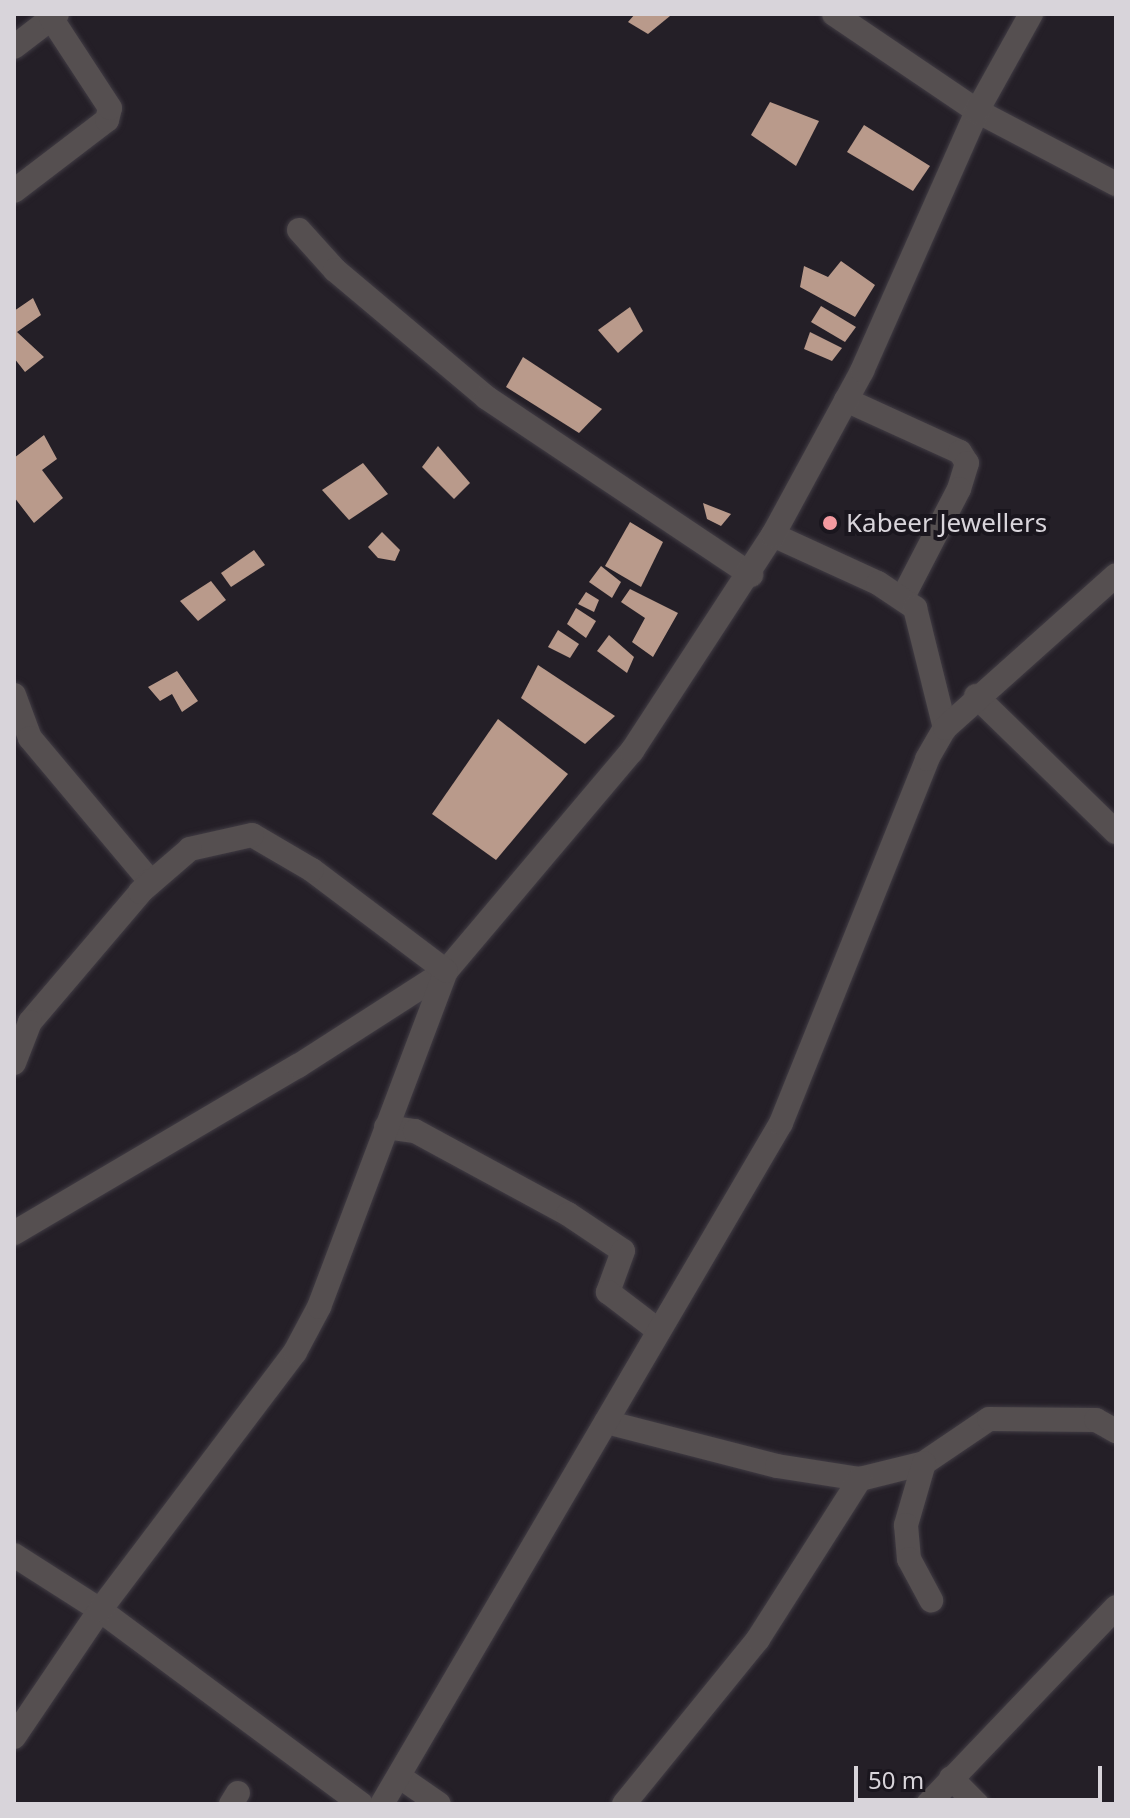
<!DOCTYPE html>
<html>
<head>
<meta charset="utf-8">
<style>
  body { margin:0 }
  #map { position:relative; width:1130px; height:1818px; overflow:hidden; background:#241f27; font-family:"Noto Sans",sans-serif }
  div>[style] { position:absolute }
  .building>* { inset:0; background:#b99a8b }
  .roads { filter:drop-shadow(0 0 2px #413c44) drop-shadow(0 0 2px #413c44) }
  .minor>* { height:24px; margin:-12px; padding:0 12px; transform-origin:12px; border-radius:12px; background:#554f50 }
  .dots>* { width:22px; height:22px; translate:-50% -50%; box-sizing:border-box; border:4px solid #1a161e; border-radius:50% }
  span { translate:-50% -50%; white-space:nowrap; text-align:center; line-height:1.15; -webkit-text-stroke:8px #1a161e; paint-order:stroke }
  .poi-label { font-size:26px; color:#d8d4da }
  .left { translate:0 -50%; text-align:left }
  .frame { position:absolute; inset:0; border:16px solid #d8d4da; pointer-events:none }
  .scale { position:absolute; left:854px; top:1766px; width:248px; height:36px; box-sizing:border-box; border:4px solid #d8d4da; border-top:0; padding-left:10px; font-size:24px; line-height:28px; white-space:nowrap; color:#d8d4da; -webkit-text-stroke:6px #1a161e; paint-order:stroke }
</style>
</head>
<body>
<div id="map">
  <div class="building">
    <div style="clip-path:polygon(635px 14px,668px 14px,670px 16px,648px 34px,628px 22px)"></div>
    <div style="clip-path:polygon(770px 102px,819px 121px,796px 166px,751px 135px)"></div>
    <div style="clip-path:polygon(864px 125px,930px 166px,913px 191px,847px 152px)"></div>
    <div style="clip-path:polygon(841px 261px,875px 285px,855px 317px,800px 287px,804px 266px,828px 277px)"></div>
    <div style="clip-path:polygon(33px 298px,41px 315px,17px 332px,44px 357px,25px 372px,14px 358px,14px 311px)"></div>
    <div style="clip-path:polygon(821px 306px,856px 327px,845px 342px,811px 322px)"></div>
    <div style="clip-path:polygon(630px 307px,643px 331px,618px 353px,598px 330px)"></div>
    <div style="clip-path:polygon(810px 332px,842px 348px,832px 361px,804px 349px)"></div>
    <div style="clip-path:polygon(523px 357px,602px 409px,579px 433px,506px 387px)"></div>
    <div style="clip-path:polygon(44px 435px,57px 459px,42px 470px,63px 498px,34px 523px,14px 497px,14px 458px)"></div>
    <div style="clip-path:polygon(438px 446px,470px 483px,454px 499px,422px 467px)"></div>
    <div style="clip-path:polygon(363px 463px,388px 494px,349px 520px,322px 490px)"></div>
    <div style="clip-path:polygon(703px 503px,731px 514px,721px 526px,707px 519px)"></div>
    <div style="clip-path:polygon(630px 522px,663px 542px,641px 587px,605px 566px)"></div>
    <div style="clip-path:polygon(382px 532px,400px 550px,395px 561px,378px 558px,368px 547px)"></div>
    <div style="clip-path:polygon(254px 550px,265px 565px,231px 587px,221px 573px)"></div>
    <div style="clip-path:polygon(601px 566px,621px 582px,612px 598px,589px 582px)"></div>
    <div style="clip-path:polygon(211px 581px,226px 600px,198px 621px,180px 601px)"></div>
    <div style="clip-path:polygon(630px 589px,678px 613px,653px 657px,632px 642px,645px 618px,621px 602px)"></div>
    <div style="clip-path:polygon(586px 592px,599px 600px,594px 612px,578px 604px)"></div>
    <div style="clip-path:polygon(576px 608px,596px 621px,586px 638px,567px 624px)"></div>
    <div style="clip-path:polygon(558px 630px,579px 644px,570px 658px,548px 647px)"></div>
    <div style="clip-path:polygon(609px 635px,634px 657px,627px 673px,597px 651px)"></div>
    <div style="clip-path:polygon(538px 665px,615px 716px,585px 744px,521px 698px)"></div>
    <div style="clip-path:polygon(177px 671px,198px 701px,182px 712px,172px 694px,160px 701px,148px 687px)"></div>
    <div style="clip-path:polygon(498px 719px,568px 774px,496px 860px,432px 814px)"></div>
  </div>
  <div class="roads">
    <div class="minor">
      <div style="left:834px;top:14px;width:173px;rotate:34.1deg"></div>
      <div style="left:977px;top:111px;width:157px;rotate:27.7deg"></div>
      <div style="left:14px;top:47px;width:54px;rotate:-37.5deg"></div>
      <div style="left:14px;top:191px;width:117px;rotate:-37.4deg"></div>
      <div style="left:107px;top:120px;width:12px;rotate:-76deg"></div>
      <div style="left:110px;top:108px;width:108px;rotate:-123.2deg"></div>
      <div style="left:299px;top:230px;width:54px;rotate:48deg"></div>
      <div style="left:335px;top:270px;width:199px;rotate:40.1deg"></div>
      <div style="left:487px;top:398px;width:318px;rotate:33.8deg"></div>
      <div style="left:846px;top:400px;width:125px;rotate:24.5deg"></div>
      <div style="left:960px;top:452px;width:13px;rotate:58deg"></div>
      <div style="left:967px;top:463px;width:27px;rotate:107deg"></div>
      <div style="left:959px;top:489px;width:122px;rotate:117.4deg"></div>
      <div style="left:773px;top:535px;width:115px;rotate:24.6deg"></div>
      <div style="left:878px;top:583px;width:45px;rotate:34deg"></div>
      <div style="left:915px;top:608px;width:124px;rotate:76deg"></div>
      <div style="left:14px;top:695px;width:46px;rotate:69.6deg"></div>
      <div style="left:30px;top:738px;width:187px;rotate:50deg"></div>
      <div style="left:150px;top:881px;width:185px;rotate:130.4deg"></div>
      <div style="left:30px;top:1022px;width:44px;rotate:111.3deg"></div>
      <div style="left:976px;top:696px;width:195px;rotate:44.2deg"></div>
      <div style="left:386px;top:1127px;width:29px;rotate:8deg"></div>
      <div style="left:415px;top:1131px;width:174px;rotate:28.5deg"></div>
      <div style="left:568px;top:1214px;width:66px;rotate:33.9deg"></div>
      <div style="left:623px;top:1251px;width:44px;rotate:110.1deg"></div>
      <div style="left:608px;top:1292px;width:64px;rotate:37.4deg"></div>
      <div style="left:14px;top:1233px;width:329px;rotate:-30.5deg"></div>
      <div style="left:298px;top:1066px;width:176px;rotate:-32.7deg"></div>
      <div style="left:446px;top:971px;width:288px;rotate:-49.8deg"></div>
      <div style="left:632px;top:751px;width:258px;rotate:-56.9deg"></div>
      <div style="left:773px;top:535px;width:187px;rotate:-61.5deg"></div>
      <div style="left:862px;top:371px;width:284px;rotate:-66.1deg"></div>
      <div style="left:977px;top:111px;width:111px;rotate:-60.9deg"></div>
      <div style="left:606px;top:1422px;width:177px;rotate:14.4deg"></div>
      <div style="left:777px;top:1466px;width:84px;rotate:8.9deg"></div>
      <div style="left:860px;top:1479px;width:66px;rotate:-14deg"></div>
      <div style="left:924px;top:1463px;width:78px;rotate:-34.1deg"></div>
      <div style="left:989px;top:1419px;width:107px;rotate:0.5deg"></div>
      <div style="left:1096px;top:1420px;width:23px;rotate:29deg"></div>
      <div style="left:924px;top:1463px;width:65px;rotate:106.2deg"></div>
      <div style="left:906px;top:1525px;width:34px;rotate:85deg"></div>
      <div style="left:909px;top:1559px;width:47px;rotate:61.8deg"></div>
      <div style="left:14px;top:1555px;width:102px;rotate:32.6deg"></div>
      <div style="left:100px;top:1610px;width:325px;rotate:36.6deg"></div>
      <div style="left:14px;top:1737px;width:153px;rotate:-55.9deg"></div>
      <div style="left:100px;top:1610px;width:323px;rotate:-52.9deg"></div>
      <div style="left:295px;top:1352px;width:51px;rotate:-61.9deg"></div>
      <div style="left:319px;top:1307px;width:359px;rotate:-69.3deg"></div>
      <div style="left:446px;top:971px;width:168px;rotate:-143deg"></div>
      <div style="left:312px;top:870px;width:69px;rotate:-149.7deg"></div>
      <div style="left:252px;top:835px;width:64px;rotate:167.3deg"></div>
      <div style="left:190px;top:849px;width:66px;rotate:139.3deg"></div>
      <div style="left:400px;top:1777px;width:47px;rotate:34.7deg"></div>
      <div style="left:951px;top:1778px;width:37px;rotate:45deg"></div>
      <div style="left:231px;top:1804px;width:13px;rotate:-58deg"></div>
      <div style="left:382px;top:1804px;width:789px;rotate:-59.63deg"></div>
      <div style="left:781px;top:1123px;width:392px;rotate:-68.1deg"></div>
      <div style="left:927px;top:759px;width:36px;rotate:-60deg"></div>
      <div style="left:945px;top:728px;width:229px;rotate:-41.8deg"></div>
      <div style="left:624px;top:1804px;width:213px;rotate:-50.9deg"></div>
      <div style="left:758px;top:1639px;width:190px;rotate:-57.5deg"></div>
      <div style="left:928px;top:1804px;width:272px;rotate:-46.3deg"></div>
    </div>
  </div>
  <div class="dots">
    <div style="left:830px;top:523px;background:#f49aa0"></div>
  </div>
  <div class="poi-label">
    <span class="left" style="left:846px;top:523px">Kabeer Jewellers</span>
  </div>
  <div class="frame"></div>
  <div class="scale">50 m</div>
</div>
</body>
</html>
